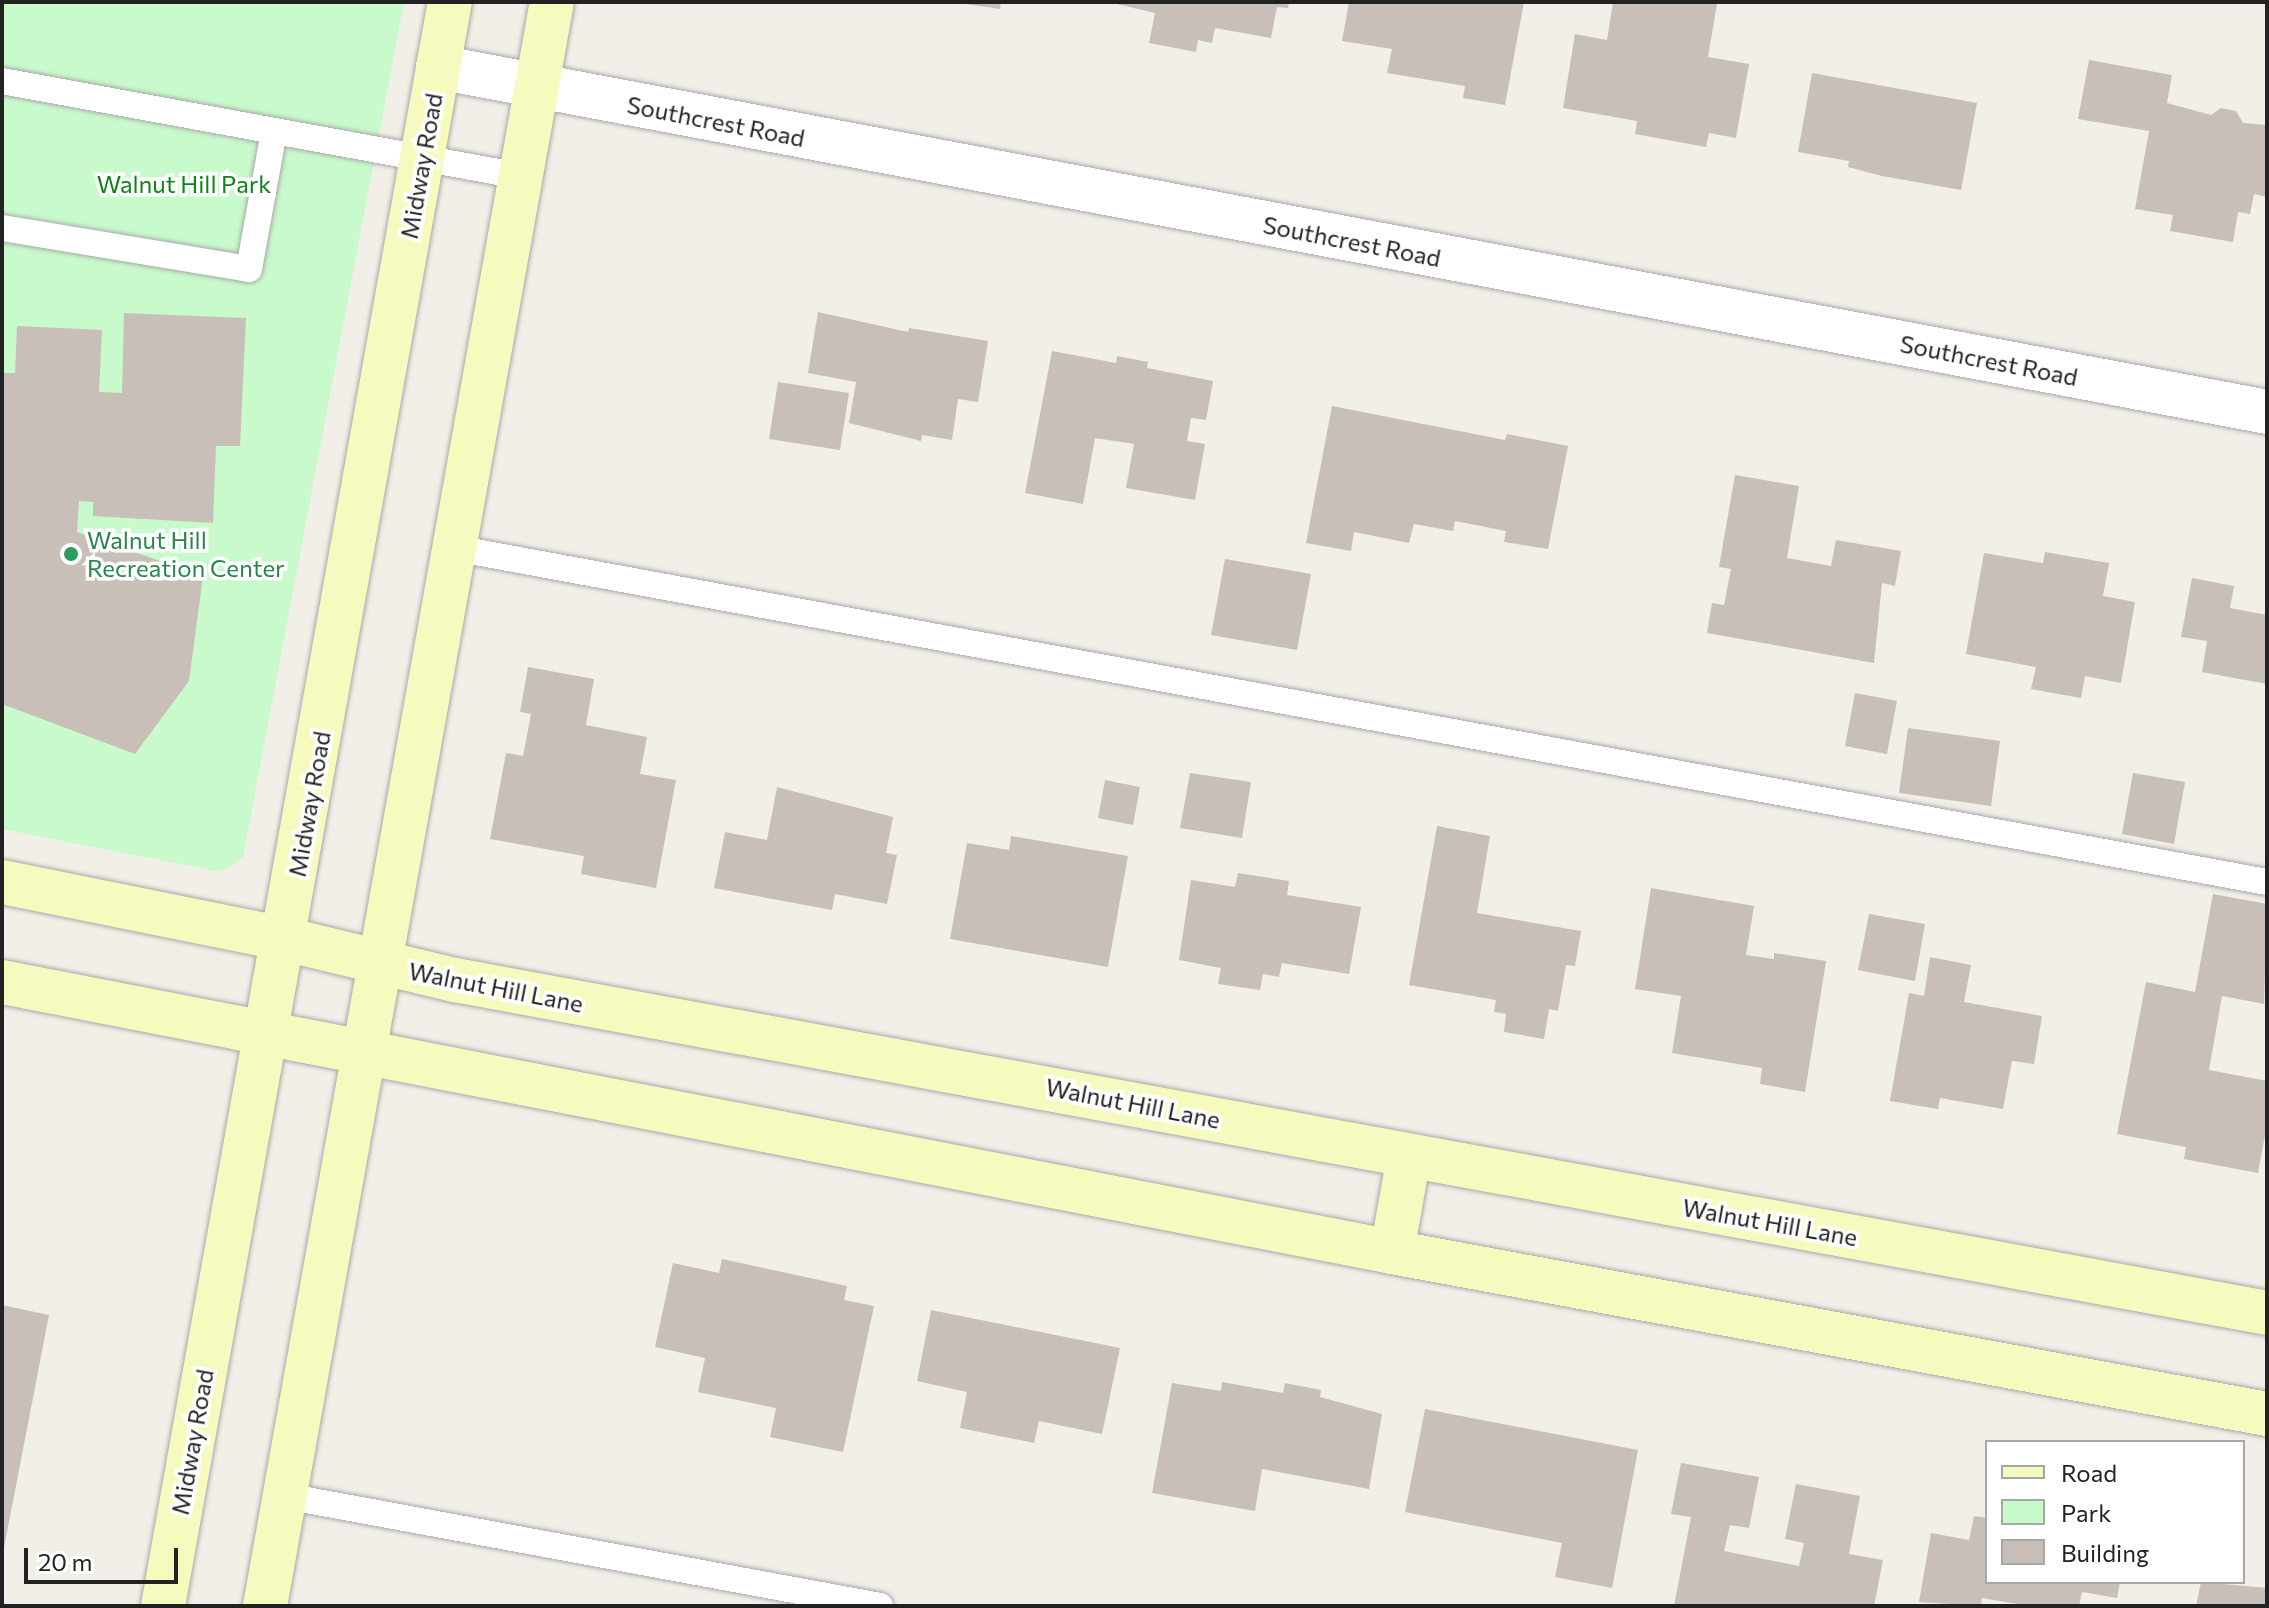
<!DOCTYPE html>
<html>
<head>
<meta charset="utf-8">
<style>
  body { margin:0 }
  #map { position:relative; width:2269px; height:1608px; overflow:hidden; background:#f2efe9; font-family:Commissioner,sans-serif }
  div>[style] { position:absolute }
  .park>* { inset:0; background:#c8facc }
  .building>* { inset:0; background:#c7bfb8 }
  .roads { filter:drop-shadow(0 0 2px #a9a9a9) drop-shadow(0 0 2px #a9a9a9) }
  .lane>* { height:26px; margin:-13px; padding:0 13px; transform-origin:13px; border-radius:13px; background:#fff }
  .street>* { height:44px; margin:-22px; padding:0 22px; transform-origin:22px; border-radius:22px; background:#fff }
  .secondary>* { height:44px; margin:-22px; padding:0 22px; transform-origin:22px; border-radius:22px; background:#f7fabf }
  .dots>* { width:22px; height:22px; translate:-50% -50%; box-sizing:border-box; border:4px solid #fff; border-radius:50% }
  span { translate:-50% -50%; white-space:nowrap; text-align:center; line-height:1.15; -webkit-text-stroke:7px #fff; paint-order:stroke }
  .street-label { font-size:24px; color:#222 }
  .park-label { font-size:24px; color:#0c8416 }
  .leisure-label { font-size:24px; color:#27864d }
  .left { translate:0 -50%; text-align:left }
  .frame { position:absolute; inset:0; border:4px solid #222; pointer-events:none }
  .legend { position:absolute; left:1985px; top:1440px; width:260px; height:144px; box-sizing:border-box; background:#fff; border:2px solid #a7a7a7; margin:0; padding:10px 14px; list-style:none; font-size:24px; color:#222 }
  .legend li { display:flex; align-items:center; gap:16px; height:40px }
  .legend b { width:40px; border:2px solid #a7a7a7 }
  .scale { position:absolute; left:24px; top:1548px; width:154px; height:36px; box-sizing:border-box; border:4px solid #222; border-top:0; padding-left:10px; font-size:24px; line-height:28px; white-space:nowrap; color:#222; -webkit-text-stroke:6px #fff; paint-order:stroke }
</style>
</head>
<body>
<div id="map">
  <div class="park">
    <div style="clip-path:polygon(2px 2px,404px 2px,243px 857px,221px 872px,2px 829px)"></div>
  </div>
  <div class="building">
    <div style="clip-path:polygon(952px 2px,1001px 2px,1000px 9px)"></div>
    <div style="clip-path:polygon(1108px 2px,1289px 2px,1288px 8px,1277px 7px,1271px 38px,1215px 28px,1212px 43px,1198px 40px,1196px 52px,1149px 43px,1155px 13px)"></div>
    <div style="clip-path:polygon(1349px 2px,1524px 2px,1505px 105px,1463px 98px,1465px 86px,1387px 73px,1392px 49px,1342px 41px)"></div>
    <div style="clip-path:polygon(1613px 2px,1717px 4px,1708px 57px,1749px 64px,1736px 138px,1709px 133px,1706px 147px,1635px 134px,1637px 121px,1563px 108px,1575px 34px,1607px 40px)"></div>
    <div style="clip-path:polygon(2089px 60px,2172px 75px,2167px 103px,2211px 115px,2221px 108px,2236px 111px,2243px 123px,2267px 125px,2267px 197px,2254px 194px,2250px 214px,2238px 212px,2233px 242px,2170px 231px,2173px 215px,2135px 209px,2149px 131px,2078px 119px)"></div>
    <div style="clip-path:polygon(1812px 73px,1977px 103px,1961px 190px,1882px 176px,1848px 167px,1849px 161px,1798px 152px)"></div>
    <div style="clip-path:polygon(818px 312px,908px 332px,909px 328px,988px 341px,978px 402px,958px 399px,952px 440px,922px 435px,921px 441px,849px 423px,856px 382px,808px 373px)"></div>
    <div style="clip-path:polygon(124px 313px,246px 318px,240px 446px,216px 446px,213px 523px,93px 516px,93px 502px,79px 501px,77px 532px,203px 576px,189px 681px,135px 754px,2px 704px,2px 373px,15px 373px,17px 326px,102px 330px,99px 392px,122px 393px)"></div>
    <div style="clip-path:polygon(1052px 351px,1116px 363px,1117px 356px,1148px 362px,1147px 368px,1213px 381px,1206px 420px,1191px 418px,1187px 441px,1205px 444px,1195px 500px,1126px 488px,1134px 444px,1095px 438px,1083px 504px,1025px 493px)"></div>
    <div style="clip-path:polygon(778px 382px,849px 393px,840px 450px,769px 439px)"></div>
    <div style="clip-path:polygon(1332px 406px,1505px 440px,1507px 434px,1568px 446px,1548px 549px,1504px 542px,1506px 531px,1455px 521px,1453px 531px,1414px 524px,1409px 543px,1354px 532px,1351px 551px,1306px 543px)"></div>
    <div style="clip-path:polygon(1735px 475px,1799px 486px,1787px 558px,1831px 566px,1836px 540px,1901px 551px,1895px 586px,1882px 583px,1874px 663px,1707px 633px,1712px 603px,1724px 605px,1731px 569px,1719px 567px)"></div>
    <div style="clip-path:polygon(2045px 552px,2109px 563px,2103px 596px,2135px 602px,2121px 683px,2085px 676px,2081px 698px,2031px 689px,2036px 667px,1966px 654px,1984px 553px,2043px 563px)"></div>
    <div style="clip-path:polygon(1225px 559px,1311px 574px,1297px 650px,1211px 635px)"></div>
    <div style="clip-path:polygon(2192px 578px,2234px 586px,2230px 608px,2267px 615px,2267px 684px,2202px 672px,2207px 641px,2181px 637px)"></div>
    <div style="clip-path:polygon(528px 667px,594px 679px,586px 725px,647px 737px,640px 774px,676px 780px,656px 888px,581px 874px,584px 856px,490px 839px,506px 753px,523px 756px,531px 714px,520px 712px)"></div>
    <div style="clip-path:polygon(1855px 693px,1897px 701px,1887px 754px,1845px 746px)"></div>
    <div style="clip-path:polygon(1908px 728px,2000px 741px,1991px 806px,1899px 793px)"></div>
    <div style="clip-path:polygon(1190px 773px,1251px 782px,1242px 838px,1180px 828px)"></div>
    <div style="clip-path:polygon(2133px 773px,2185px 782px,2174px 844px,2122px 834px)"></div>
    <div style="clip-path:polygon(1105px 780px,1140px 787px,1133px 825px,1098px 818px)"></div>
    <div style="clip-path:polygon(777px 787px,893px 817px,886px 853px,897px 855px,887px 904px,835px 894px,832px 910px,714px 888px,725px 832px,767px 840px)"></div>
    <div style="clip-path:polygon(1437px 826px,1490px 836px,1477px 913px,1581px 931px,1575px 966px,1566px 965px,1558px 1011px,1549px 1009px,1544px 1039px,1504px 1032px,1506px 1014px,1494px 1012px,1496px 1000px,1409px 985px)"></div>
    <div style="clip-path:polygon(1011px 836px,1128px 856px,1108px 967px,950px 939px,967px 843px,1009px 850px)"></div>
    <div style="clip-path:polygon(1238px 873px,1289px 881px,1287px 895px,1361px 907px,1349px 974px,1282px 963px,1279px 977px,1263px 974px,1260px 990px,1218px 984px,1221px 968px,1179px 960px,1191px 880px,1235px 887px)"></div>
    <div style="clip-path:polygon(1651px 888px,1754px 906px,1746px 955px,1774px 959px,1774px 953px,1826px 961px,1805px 1092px,1760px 1084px,1762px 1068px,1672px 1053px,1681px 996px,1635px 989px)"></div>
    <div style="clip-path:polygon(2213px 894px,2267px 904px,2264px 1004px,2222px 996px,2209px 1070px,2267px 1081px,2267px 1125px,2258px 1173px,2184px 1159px,2186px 1147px,2117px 1134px,2146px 982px,2195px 992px)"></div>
    <div style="clip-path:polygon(1869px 914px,1925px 924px,1915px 981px,1858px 970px)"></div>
    <div style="clip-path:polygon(1930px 957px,1971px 965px,1964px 1002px,2042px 1016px,2034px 1064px,2012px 1061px,2003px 1109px,1940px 1098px,1938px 1109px,1890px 1101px,1909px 993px,1924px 996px)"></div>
    <div style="clip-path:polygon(722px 1259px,847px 1286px,844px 1300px,874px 1306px,843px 1452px,770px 1437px,776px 1408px,698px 1392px,705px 1358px,655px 1347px,673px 1263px,719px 1273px)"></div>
    <div style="clip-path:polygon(2px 1305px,49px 1315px,3px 1553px,2px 1553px)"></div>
    <div style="clip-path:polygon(931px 1310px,1120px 1348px,1102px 1434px,1039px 1421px,1034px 1443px,960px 1428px,967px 1392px,917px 1381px)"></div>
    <div style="clip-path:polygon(1222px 1382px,1283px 1393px,1285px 1383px,1321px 1390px,1320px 1397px,1382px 1414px,1369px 1489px,1262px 1469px,1255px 1511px,1152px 1493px,1172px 1383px,1221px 1391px)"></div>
    <div style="clip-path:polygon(1425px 1409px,1638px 1450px,1612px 1588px,1555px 1577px,1562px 1543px,1405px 1512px)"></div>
    <div style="clip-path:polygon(1681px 1463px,1759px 1477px,1749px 1528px,1730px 1525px,1724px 1551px,1799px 1566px,1804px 1543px,1785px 1539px,1796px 1484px,1860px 1496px,1849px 1554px,1883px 1560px,1874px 1606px,1674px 1606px,1691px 1517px,1671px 1514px)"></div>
    <div style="clip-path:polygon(1974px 1516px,1987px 1518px,1987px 1582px,2120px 1582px,2117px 1598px,2082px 1592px,2079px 1606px,2029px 1606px,1982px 1598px,1981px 1606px,1919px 1602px,1931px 1533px,1969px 1540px)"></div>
    <div style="clip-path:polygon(2201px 1582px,2267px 1588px,2267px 1606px,2196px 1606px)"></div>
  </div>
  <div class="roads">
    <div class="lane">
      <div style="left:2px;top:81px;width:527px;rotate:10.39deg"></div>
      <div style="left:2px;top:228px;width:250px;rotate:9.4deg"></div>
      <div style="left:249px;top:269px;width:140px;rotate:-79.7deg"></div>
      <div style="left:454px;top:548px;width:1844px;rotate:10.44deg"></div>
      <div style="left:285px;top:1496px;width:605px;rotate:10.47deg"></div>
    </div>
    <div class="street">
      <div style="left:438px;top:67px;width:1861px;rotate:10.68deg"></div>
    </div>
    <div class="secondary">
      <div style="left:2px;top:882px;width:289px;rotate:11.4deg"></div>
      <div style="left:285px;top:939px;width:175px;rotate:13.6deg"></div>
      <div style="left:455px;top:980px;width:1842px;rotate:10.41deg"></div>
      <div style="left:2px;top:982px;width:1416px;rotate:10.99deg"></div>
      <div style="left:1392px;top:1252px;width:890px;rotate:10.49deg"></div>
      <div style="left:1392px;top:1252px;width:97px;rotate:-80deg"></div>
      <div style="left:163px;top:1606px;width:1629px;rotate:-79.86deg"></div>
      <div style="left:265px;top:1606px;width:1629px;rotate:-79.86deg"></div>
    </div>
  </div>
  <div class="dots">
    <div style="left:71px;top:554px;background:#2e9e5b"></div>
  </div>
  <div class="street-label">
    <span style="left:716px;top:121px;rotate:11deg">Southcrest Road</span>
    <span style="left:421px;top:166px;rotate:-80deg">Midway Road</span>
    <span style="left:1352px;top:241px;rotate:11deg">Southcrest Road</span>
    <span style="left:1989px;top:360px;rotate:11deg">Southcrest Road</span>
    <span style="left:309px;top:804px;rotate:-80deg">Midway Road</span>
    <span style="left:496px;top:987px;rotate:11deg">Walnut Hill Lane</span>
    <span style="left:1133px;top:1103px;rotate:11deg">Walnut Hill Lane</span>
    <span style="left:1770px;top:1222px;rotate:10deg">Walnut Hill Lane</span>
    <span style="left:192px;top:1442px;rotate:-80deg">Midway Road</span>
  </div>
  <div class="park-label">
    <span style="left:184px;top:184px">Walnut Hill Park</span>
  </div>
  <div class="leisure-label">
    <span class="left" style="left:87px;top:554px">Walnut Hill<br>Recreation Center</span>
  </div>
  <div class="frame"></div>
  <ul class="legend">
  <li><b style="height:10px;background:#f7fabf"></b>Road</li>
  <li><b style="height:22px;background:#c8facc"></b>Park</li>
  <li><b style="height:22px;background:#c7bfb8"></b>Building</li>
  </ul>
  <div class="scale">20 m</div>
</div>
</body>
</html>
